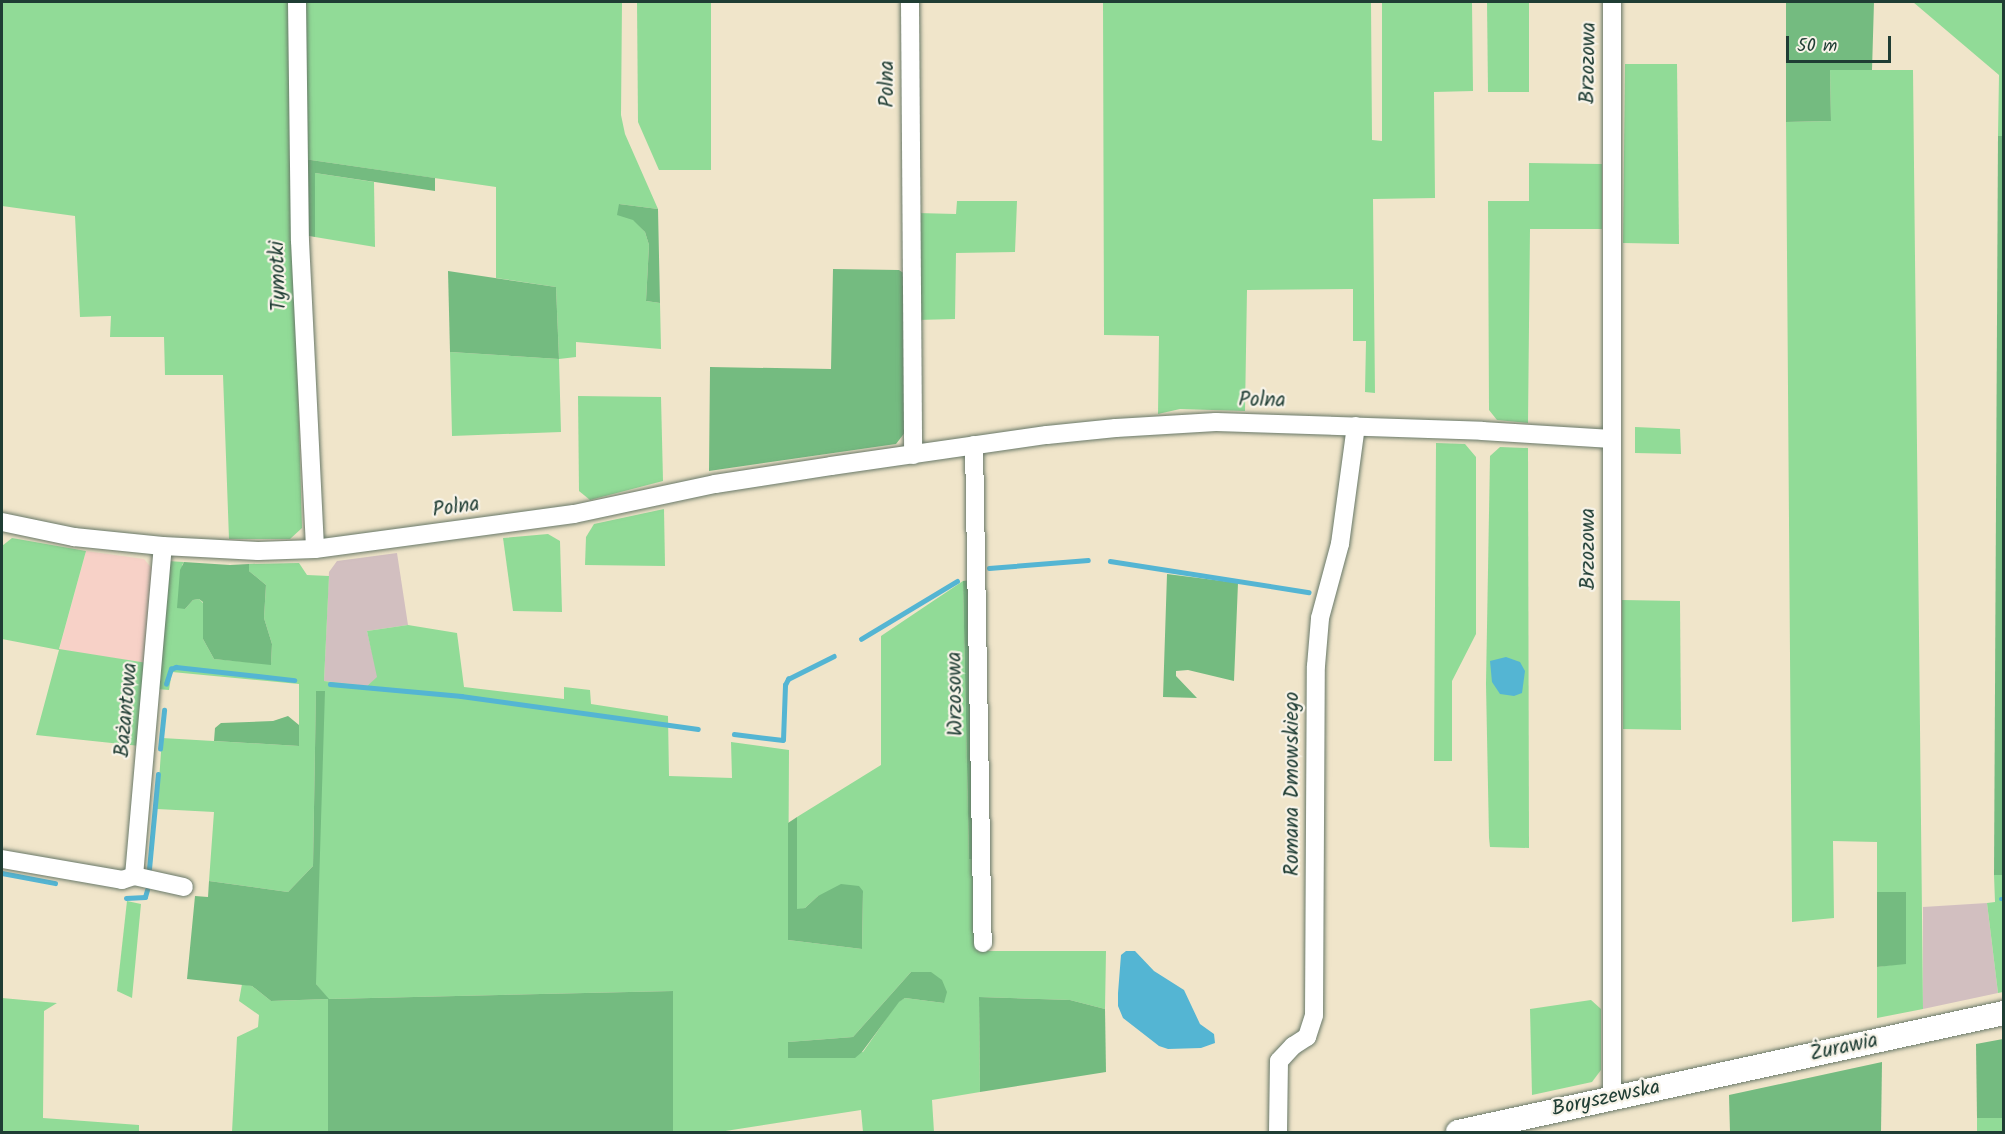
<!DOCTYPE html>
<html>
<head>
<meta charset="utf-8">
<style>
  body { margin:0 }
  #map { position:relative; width:2005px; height:1134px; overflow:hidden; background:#f0e5ca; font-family:Kalam,sans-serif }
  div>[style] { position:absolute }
  .built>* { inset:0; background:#f7d1c7 }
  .industrial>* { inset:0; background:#d2bfc0 }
  .green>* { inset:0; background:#91db97 }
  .forest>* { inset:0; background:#74bb80 }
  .water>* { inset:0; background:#54b5d3 }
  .stream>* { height:4.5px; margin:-2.25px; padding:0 2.25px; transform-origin:2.25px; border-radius:2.25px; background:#54b5d3 }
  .roads { filter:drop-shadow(0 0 2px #687868) drop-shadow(0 0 2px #687868) }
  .minor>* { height:18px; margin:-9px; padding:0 9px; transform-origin:9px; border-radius:9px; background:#fff }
  .major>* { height:24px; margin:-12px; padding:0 12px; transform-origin:12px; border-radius:12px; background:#fff }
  span { translate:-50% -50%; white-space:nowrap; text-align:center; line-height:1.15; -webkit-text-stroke:4.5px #f7f3e8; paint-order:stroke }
  .street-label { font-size:21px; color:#1f3d34 }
  .frame { position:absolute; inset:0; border:3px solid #1f3d34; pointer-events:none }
  .scale { position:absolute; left:1786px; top:36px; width:105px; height:27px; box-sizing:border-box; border:3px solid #1f3d34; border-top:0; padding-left:8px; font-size:18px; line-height:21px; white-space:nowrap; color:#1f3d34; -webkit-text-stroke:4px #f7f3e8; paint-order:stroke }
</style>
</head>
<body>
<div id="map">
  <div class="built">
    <div style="clip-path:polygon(86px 551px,144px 559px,154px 571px,147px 663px,59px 650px)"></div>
  </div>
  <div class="industrial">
    <div style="clip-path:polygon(397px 553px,408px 625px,367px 631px,378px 677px,367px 686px,324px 681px,329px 572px,337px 561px)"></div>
    <div style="clip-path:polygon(1987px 903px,1998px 993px,1923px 1009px,1923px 907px)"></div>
  </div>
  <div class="green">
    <div style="clip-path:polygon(2px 2px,293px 2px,294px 250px,302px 528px,290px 539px,229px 539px,223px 375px,165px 375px,164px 337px,110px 337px,111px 316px,80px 317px,75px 216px,2px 206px)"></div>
    <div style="clip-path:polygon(303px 2px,622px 2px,621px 115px,625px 134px,658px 209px,619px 204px,645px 232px,649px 245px,646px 301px,660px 303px,661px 349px,576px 342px,576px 357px,559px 359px,561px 432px,452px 436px,450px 352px,559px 359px,556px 287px,496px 278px,496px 187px,304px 159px)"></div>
    <div style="clip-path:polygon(637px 2px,711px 2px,711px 170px,659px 170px,638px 122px)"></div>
    <div style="clip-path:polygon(1103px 2px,1371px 2px,1372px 140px,1382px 141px,1382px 2px,1472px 2px,1473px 91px,1434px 92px,1435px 198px,1373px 199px,1375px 393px,1365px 392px,1366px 341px,1353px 341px,1353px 289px,1247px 290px,1245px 411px,1180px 409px,1158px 414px,1159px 336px,1104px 335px)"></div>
    <div style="clip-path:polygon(1487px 2px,1529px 2px,1529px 92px,1488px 92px)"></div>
    <div style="clip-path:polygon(1913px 2px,2003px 2px,2003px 136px,1998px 136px,1999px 75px)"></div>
    <div style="clip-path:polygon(1625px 64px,1677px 64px,1679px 244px,1623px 243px)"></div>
    <div style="clip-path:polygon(1830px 70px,1913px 70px,1923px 1009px,1877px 1018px,1877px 967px,1906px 963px,1906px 892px,1877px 892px,1877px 842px,1833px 841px,1834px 918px,1792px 922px,1786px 122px,1831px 121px)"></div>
    <div style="clip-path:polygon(1529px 163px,1602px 164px,1602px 229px,1530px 229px,1528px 423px,1497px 420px,1489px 410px,1488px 201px,1529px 201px)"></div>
    <div style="clip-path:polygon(315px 173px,374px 182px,375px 247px,315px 237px)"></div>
    <div style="clip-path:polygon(957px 201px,1017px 201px,1015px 252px,956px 253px,955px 319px,917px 320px,917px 213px,956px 214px)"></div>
    <div style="clip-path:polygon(578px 396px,661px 397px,663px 481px,590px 500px,579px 491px)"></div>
    <div style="clip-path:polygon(1635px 427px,1680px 429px,1681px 454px,1635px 453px)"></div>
    <div style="clip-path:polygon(1436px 443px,1465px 444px,1476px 457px,1476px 634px,1452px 681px,1452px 761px,1434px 761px)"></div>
    <div style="clip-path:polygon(1500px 447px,1528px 448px,1529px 848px,1490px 847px,1489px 838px,1486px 684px,1490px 456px)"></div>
    <div style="clip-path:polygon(664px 509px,665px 566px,585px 565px,586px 537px,594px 524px)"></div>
    <div style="clip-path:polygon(548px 534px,560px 541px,562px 612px,513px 611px,503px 538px)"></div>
    <div style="clip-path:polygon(12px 538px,86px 551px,59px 649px,147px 663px,140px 746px,36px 735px,59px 650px,2px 639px,2px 546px)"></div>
    <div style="clip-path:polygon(evenodd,167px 561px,184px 562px,182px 565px,185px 609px,193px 600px,199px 599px,203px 603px,203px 639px,214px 659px,271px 664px,272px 644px,264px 618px,266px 585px,249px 571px,249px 564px,299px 563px,307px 575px,329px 576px,324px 681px,367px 686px,377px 677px,367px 631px,408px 625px,457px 633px,464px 687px,564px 699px,564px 687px,590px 690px,591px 704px,668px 716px,669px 776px,732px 778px,731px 742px,789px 750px,788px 940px,862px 949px,863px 891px,818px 896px,805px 908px,797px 910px,797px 817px,881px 765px,881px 636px,963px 581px,969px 859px,977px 859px,978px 951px,1106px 951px,1105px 1009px,1070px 1000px,979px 997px,980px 1092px,932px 1100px,934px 1132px,863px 1132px,861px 1110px,719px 1132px,673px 1132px,673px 991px,328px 999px,328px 1132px,232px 1132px,237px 1037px,258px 1027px,259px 1015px,239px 1001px,242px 984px,252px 986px,271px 1001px,328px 999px,315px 983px,316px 691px,313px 866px,288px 892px,209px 881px,214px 812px,157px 809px,162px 738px,299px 746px,299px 684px,172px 672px,169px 690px,157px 689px,167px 561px,911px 972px,944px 1003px,905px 998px,898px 1002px,863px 1052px,788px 1058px,788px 1042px,853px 1037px,911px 972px)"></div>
    <div style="clip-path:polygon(1622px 600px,1680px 601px,1681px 730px,1623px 729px)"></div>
    <div style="clip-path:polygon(1994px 875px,2003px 875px,2003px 992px,1998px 993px,1987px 903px,1995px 902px)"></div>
    <div style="clip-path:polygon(127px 901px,141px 904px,132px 998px,117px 991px)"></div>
    <div style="clip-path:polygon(2px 998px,57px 1003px,44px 1011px,43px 1118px,139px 1125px,139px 1132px,2px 1132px)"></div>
    <div style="clip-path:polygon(1591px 1000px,1601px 1009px,1601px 1070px,1592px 1082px,1532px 1095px,1530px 1009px)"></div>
    <div style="clip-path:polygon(1977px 1118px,2003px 1118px,2003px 1132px,1977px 1132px)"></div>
  </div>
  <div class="forest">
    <div style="clip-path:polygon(1786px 2px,1874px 2px,1872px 70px,1830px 70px,1831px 121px,1786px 122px)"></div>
    <div style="clip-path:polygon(1998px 136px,2004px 136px,2004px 875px,1994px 875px)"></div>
    <div style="clip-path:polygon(304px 159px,435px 178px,435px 191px,315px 173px,315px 237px,304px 235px)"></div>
    <div style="clip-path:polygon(619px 204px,658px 209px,660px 303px,646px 301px,649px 245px,645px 232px,633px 220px,617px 215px)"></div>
    <div style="clip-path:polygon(833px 269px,899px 270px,905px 274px,906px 431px,896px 444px,709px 471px,710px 367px,831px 369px)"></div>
    <div style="clip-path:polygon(448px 271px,556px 287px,559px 359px,450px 352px)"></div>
    <div style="clip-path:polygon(184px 562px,230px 565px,249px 564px,249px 571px,266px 585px,264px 618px,272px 644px,271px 665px,214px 659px,203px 639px,203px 602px,199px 599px,193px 600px,185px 609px,177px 608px,180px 570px)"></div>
    <div style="clip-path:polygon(1167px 574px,1238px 583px,1234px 681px,1188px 670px,1176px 671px,1176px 676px,1197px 698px,1163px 697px)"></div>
    <div style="clip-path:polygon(971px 580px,977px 859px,969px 859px,963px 581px)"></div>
    <div style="clip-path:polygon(316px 691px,325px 691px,316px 984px,329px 999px,673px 991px,673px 1132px,328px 1132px,328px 999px,271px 1001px,252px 986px,187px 979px,195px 896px,208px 897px,209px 881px,288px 892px,313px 866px)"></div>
    <div style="clip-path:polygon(288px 716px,299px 725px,299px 746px,214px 741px,215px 728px,221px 723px,273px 721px)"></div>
    <div style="clip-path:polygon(797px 817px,797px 909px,805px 908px,818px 896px,841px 884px,859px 886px,863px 891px,862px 949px,788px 940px,788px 823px)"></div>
    <div style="clip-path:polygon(1877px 892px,1906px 892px,1906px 964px,1877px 967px)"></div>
    <div style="clip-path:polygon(911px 972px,931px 972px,942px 980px,947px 992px,944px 1003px,905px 998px,899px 1002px,862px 1052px,855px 1058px,788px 1058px,788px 1042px,853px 1037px)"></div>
    <div style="clip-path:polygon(979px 997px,1070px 1000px,1105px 1009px,1106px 1072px,980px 1092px)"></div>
    <div style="clip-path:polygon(2003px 1039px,2003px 1118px,1977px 1118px,1976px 1044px)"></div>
    <div style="clip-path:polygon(1882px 1062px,1881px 1132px,1730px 1132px,1729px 1095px)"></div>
  </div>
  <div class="water">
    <div style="clip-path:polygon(1506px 657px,1520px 662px,1525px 671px,1522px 693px,1514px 696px,1500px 694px,1492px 682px,1490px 661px)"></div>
    <div style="clip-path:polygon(1126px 951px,1135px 951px,1154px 971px,1184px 990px,1200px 1024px,1214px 1034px,1215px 1043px,1201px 1048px,1168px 1049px,1159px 1046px,1123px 1018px,1118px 1006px,1118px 993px,1121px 955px)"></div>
  </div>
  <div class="stream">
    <div style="left:1110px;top:561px;width:201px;rotate:8.9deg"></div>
    <div style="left:989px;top:568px;width:99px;rotate:-4.6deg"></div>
    <div style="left:861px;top:639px;width:112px;rotate:-31.1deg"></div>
    <div style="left:166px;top:684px;width:16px;rotate:-72deg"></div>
    <div style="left:171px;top:669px;width:5px;rotate:-22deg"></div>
    <div style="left:176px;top:667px;width:119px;rotate:6.3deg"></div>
    <div style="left:330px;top:684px;width:132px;rotate:5.2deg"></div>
    <div style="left:461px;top:696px;width:239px;rotate:7.9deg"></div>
    <div style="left:734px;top:734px;width:49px;rotate:7deg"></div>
    <div style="left:783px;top:740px;width:55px;rotate:-87.9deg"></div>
    <div style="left:785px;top:685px;width:7px;rotate:-63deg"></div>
    <div style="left:788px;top:679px;width:51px;rotate:-26.6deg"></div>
    <div style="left:160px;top:749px;width:39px;rotate:-84deg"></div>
    <div style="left:149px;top:869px;width:95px;rotate:-84.6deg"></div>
    <div style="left:2px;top:873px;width:54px;rotate:10.7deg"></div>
    <div style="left:126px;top:898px;width:19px;rotate:-3deg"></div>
    <div style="left:145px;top:897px;width:7px;rotate:-74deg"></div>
    <div style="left:2001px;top:899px;width:3px"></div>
  </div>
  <div class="roads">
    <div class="minor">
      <div style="left:297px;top:2px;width:239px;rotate:89.3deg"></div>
      <div style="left:300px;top:241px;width:308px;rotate:87.2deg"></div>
      <div style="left:910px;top:2px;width:453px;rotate:89.6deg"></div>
      <div style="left:1612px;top:2px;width:1095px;rotate:90deg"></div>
      <div style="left:974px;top:445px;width:498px;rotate:89deg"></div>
      <div style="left:2px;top:522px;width:74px;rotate:11.8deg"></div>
      <div style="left:74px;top:537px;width:89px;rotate:5.8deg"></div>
      <div style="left:163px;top:546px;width:95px;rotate:3deg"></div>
      <div style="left:258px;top:551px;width:57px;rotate:-2deg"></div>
      <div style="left:315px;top:549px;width:261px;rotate:-7.7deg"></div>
      <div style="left:574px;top:514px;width:144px;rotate:-12deg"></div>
      <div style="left:715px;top:484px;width:117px;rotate:-8.8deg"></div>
      <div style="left:831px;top:466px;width:218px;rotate:-8.2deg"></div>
      <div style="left:1047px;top:435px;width:69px;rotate:-5.8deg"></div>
      <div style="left:1116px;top:428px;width:100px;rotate:-3.4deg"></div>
      <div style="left:1216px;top:422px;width:266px;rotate:1.9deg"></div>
      <div style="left:1482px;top:431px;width:130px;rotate:3.5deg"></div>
      <div style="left:2px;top:859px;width:122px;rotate:9.9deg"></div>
      <div style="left:122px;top:880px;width:13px;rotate:-18deg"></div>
      <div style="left:134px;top:876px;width:331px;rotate:-85deg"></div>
      <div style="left:134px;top:876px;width:51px;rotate:12.4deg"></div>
      <div style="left:1278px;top:1132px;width:71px;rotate:-89.2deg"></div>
      <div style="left:1279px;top:1061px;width:21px;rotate:-47deg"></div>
      <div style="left:1293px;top:1046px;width:17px;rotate:-33deg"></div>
      <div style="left:1307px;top:1037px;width:23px;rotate:-72deg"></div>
      <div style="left:1314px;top:1015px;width:349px;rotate:-89.7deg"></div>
      <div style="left:1316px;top:666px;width:48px;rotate:-85.2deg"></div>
      <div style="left:1320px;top:618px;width:77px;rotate:-74.9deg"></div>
      <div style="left:1340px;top:544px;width:119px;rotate:-82.3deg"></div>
    </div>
    <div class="major">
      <div style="left:1458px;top:1132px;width:559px;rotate:-12.3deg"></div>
    </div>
  </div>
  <div class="street-label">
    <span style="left:1589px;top:63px;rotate:-89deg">Brzozowa</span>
    <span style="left:888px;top:84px;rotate:-90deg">Polna</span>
    <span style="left:279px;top:276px;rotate:-92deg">Tymotki</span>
    <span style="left:1262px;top:401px;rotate:1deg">Polna</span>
    <span style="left:456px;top:508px;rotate:-8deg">Polna</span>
    <span style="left:1589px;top:549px;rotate:-90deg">Brzozowa</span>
    <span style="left:956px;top:694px;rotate:-91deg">Wrzosowa</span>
    <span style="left:127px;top:710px;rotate:-85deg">Bażantowa</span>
    <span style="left:1293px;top:784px;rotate:-90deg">Romana Dmowskiego</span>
    <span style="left:1844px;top:1048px;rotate:-12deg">Żurawia</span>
    <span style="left:1606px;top:1099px;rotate:-12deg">Boryszewska</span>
  </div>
  <div class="frame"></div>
  <div class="scale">50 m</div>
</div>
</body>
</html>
